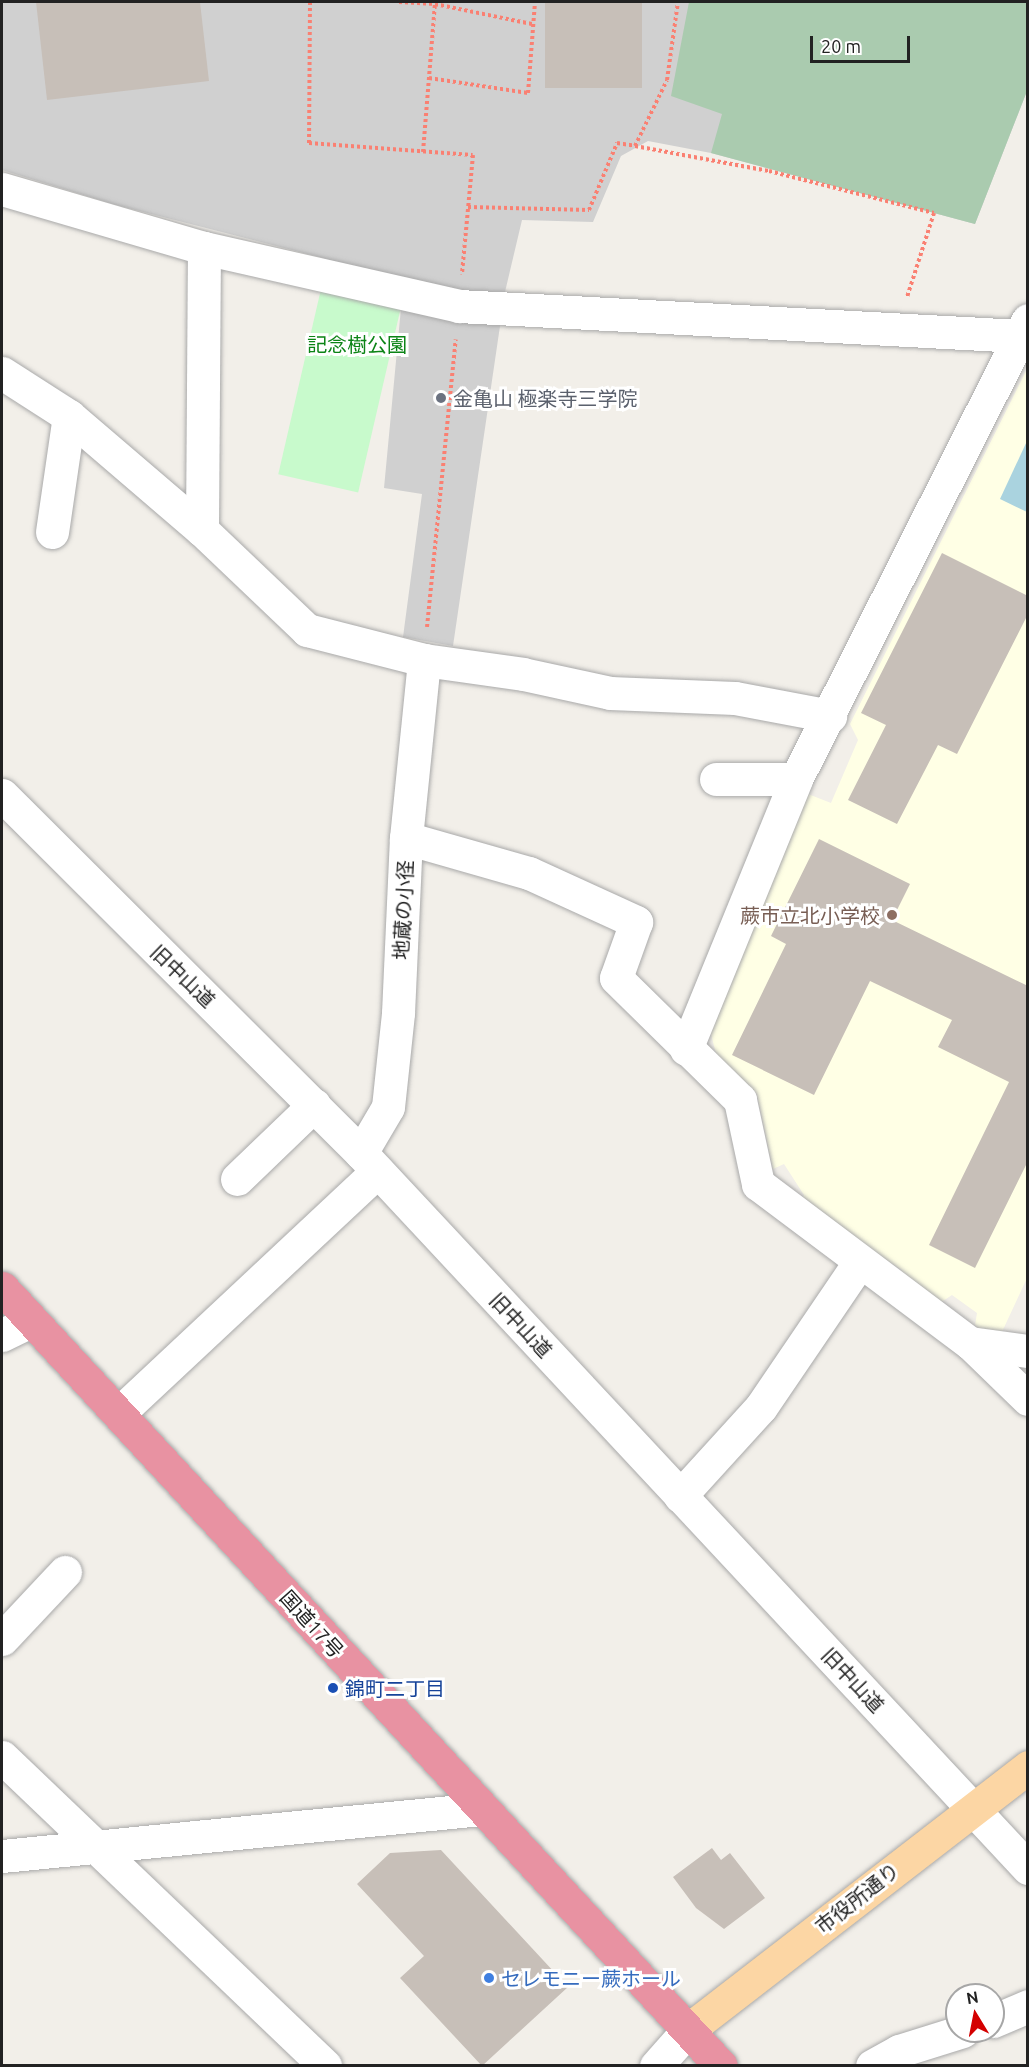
<!DOCTYPE html>
<html>
<head>
<meta charset="utf-8">
<style>
	body { margin:0 }
	#map { position:relative; width:1029px; height:2067px; overflow:hidden; background:#f2efe9; font-family:Ubuntu,"Noto Sans JP",sans-serif }
	div>[style] { position:absolute }
	[style*='--x'] { left:calc(var(--x)*1px); top:calc(var(--y)*1px); width:calc(var(--w)*1px); rotate:calc(var(--a)*1deg) }
	.education>* { inset:0; background:#ffffe5 }
	.religious>* { inset:0; background:#d0d0d0 }
	.cemetery>* { inset:0; background:#aacbaf }
	.park>* { inset:0; background:#c8facc; transform-origin:0 0 }
	.water>* { inset:0; background:#aad3df }
	.building>* { inset:0; background:#c7bfb8; transform-origin:0 0 }
	.path>* { height:4px; margin-top:-2px; transform-origin:0; background:repeating-linear-gradient(90deg,#fa8072 0 3px,transparent 0 6px) }
	.roads { filter:drop-shadow(0 0 2px #a9a9a9) drop-shadow(0 0 2px #a9a9a9) }
	.minor>* { height:33px; margin:-16.5px; padding:0 16.5px; transform-origin:16.5px; border-radius:16.5px; background:#fff }
	.major>* { height:33px; margin:-16.5px; padding:0 16.5px; transform-origin:16.5px; border-radius:16.5px; background:#fcd6a4 }
	.highway>* { height:33px; margin:-16.5px; padding:0 16.5px; transform-origin:16.5px; border-radius:16.5px; background:#e892a2 }
	.dots>* { width:16px; height:16px; translate:-50% -50%; box-sizing:border-box; border:3px solid #fff; border-radius:50% }
	span { translate:-50% -50%; white-space:nowrap; text-align:center; line-height:1.15; -webkit-text-stroke:6px #fff; paint-order:stroke }
	.park-label { font-size:20px; color:#0c8416 }
	.worship-label { font-size:20px; color:#5b616d }
	.left { translate:0 -50%; text-align:left }
	.street-label { font-size:20px; color:#222 }
	.education-label { font-size:20px; color:#785e54 }
	.right { translate:-100% -50%; text-align:right }
	.transit-label { font-size:20px; color:#164399 }
	.shop-label { font-size:20px; color:#366cbe }
	.frame { position:absolute; inset:0; border:3px solid #222; pointer-events:none }
	.north { position:absolute; left:945px; top:1983px; width:60px; height:60px; box-sizing:border-box; background:#fff; border:2px solid #a7a7a7; border-radius:50%; rotate:350deg; font-size:16px; font-weight:700; line-height:24px; text-align:center; color:#222 }
	.north::after { content:''; display:block; margin:auto; width:21px; height:27px; background:#d40000; clip-path:polygon(50% 0,100% 100%,50% 72%,0 100%) }
	.scale { position:absolute; left:810px; top:36px; width:100px; height:27px; box-sizing:border-box; border:3px solid #222; border-top:0; padding-left:8px; font-size:18px; line-height:21px; white-space:nowrap; color:#222; -webkit-text-stroke:4px #fff; paint-order:stroke }
</style>
</head>
<body>
<div id="map">
	<div class="education">
		<i style="clip-path:polygon(1027px 369px,1028px 1276px,1001px 1334px,985px 1334px,975px 1325px,977px 1313px,952px 1295px,940px 1303px,899px 1275px,902px 1270px,799px 1205px,804px 1195px,784px 1164px,773px 1169px,757px 1094px,716px 1054px,709px 1026px,808px 794px,831px 803px,858px 740px,850px 724px)"></i>
	</div>
	<div class="religious">
		<i style="clip-path:polygon(2px 2px,1027px 2px,1027px 91px,975px 224px,711px 153px,648px 141px,621px 156px,593px 222px,522px 220px,505px 292px,453px 646px,403px 637px,422px 494px,384px 488px,401px 308px,323px 258px,116px 205px,2px 170px)"></i>
	</div>
	<div class="cemetery">
		<i style="clip-path:polygon(689px 2px,1027px 2px,1027px 91px,975px 224px,711px 153px,722px 114px,671px 96px)"></i>
	</div>
	<div class="park">
		<i style="left:321px;top:289px;width:82px;height:190px;rotate:13deg"></i>
	</div>
	<div class="water">
		<i style="clip-path:polygon(1027px 441px,1027px 512px,1000px 499px)"></i>
	</div>
	<div class="building">
		<i style="clip-path:polygon(36px 2px,200px 2px,209px 81px,47px 100px)"></i>
		<i style="left:545px;top:2px;width:97px;height:86px"></i>
		<i style="clip-path:polygon(942px 553px,1028px 596px,1028px 614px,957px 754px,938px 745px,897px 824px,848px 800px,886px 725px,861px 713px)"></i>
		<i style="clip-path:polygon(819px 839px,910px 884px,892px 920px,1028px 986px,1028px 1161px,975px 1268px,929px 1245px,1009px 1082px,938px 1047px,952px 1020px,870px 981px,814px 1095px,732px 1055px,786px 944px,771px 936px)"></i>
		<i style="clip-path:polygon(712px 1848px,721px 1860px,730px 1853px,765px 1898px,724px 1929px,696px 1908px,673px 1877px)"></i>
		<i style="clip-path:polygon(441px 1850px,568px 1987px,482px 2066px,400px 1978px,424px 1956px,357px 1884px,390px 1853px)"></i>
	</div>
	<div class="path">
		<i style="--x:310;--y:2;--w:141;--a:90.4"></i>
		<i style="--x:309;--y:143;--w:164;--a:4.2"></i>
		<i style="--x:473;--y:155;--w:120;--a:95.3"></i>
		<i style="--x:399;--y:2;--w:36;--a:3"></i>
		<i style="--x:435;--y:4;--w:99;--a:11.7"></i>
		<i style="--x:429;--y:78;--w:100;--a:8.6"></i>
		<i style="--x:528;--y:93;--w:91;--a:-85.6"></i>
		<i style="--x:635;--y:146;--w:136;--a:10.6"></i>
		<i style="--x:769;--y:171;--w:170;--a:14.3"></i>
		<i style="--x:934;--y:213;--w:88;--a:107.8"></i>
		<i style="--x:423;--y:152;--w:148;--a:-85.4"></i>
		<i style="--x:468;--y:207;--w:121;--a:1.4"></i>
		<i style="--x:589;--y:210;--w:73;--a:-67.3"></i>
		<i style="--x:617;--y:143;--w:18;--a:9"></i>
		<i style="--x:635;--y:146;--w:73;--a:-64.1"></i>
		<i style="--x:667;--y:80;--w:79;--a:-82"></i>
		<i style="--x:427;--y:627;--w:289;--a:-84.3"></i>
	</div>
	<div class="roads">
		<div class="minor">
			<i style="--x:2;--y:189;--w:210;--a:16.3"></i>
			<i style="--x:204;--y:248;--w:262;--a:12.8"></i>
			<i style="--x:459;--y:306;--w:562;--a:3.06"></i>
			<i style="--x:2;--y:373;--w:80;--a:32.7"></i>
			<i style="--x:69;--y:416;--w:175;--a:40.6"></i>
			<i style="--x:202;--y:530;--w:145;--a:43.6"></i>
			<i style="--x:307;--y:630;--w:121;--a:14.4"></i>
			<i style="--x:424;--y:660;--w:100;--a:8"></i>
			<i style="--x:523;--y:674;--w:89;--a:12.3"></i>
			<i style="--x:610;--y:693;--w:125;--a:2.3"></i>
			<i style="--x:735;--y:698;--w:97;--a:10.7"></i>
			<i style="--x:202;--y:530;--w:282;--a:-89.6"></i>
			<i style="--x:52;--y:532;--w:117;--a:-81.7"></i>
			<i style="--x:716;--y:779;--w:80;--a:0"></i>
			<i style="--x:2;--y:795;--w:507;--a:44.92"></i>
			<i style="--x:361;--y:1153;--w:978;--a:46.99"></i>
			<i style="--x:406;--y:838;--w:128;--a:15.9"></i>
			<i style="--x:529;--y:873;--w:118;--a:24.6"></i>
			<i style="--x:636;--y:922;--w:59;--a:109.7"></i>
			<i style="--x:616;--y:978;--w:174;--a:44.5"></i>
			<i style="--x:740;--y:1100;--w:86;--a:77.9"></i>
			<i style="--x:758;--y:1184;--w:265;--a:36.9"></i>
			<i style="--x:970;--y:1343;--w:81;--a:44"></i>
			<i style="--x:686;--y:1049;--w:292;--a:-67.8"></i>
			<i style="--x:796;--y:779;--w:514;--a:-63.19"></i>
			<i style="--x:361;--y:1153;--w:53;--a:-59.6"></i>
			<i style="--x:388;--y:1107;--w:95;--a:-83.9"></i>
			<i style="--x:398;--y:1013;--w:175;--a:-87.4"></i>
			<i style="--x:406;--y:838;--w:179;--a:-84.2"></i>
			<i style="--x:237;--y:1179;--w:107;--a:-43.9"></i>
			<i style="--x:2;--y:1335;--w:32;--a:-26"></i>
			<i style="--x:970;--y:1343;--w:59;--a:7.9"></i>
			<i style="--x:119;--y:1413;--w:354;--a:-43.1"></i>
			<i style="--x:680;--y:1496;--w:120;--a:-47.7"></i>
			<i style="--x:761;--y:1407;--w:174;--a:-55.8"></i>
			<i style="--x:2;--y:1639;--w:92;--a:-46.8"></i>
			<i style="--x:2;--y:1757;--w:447;--a:43.7"></i>
			<i style="--x:2;--y:1856;--w:481;--a:-5.6"></i>
			<i style="--x:993;--y:2021;--w:38;--a:-23"></i>
			<i style="--x:656;--y:2066;--w:48;--a:-48.4"></i>
			<i style="--x:872;--y:2066;--w:31;--a:-29"></i>
			<i style="--x:899;--y:2051;--w:67;--a:-17.4"></i>
		</div>
		<div class="major">
			<i style="--x:688;--y:2030;--w:430;--a:-37.7"></i>
		</div>
		<div class="highway">
			<i style="--x:2;--y:1288;--w:1059;--a:47.26"></i>
		</div>
	</div>
	<div class="dots">
		<i style="left:441px;top:398px;background:#6b7280"></i>
		<i style="left:892px;top:915px;background:#8d6e63"></i>
		<i style="left:333px;top:1688px;background:#1a4fb4"></i>
		<i style="left:489px;top:1978px;background:#3f7fe0"></i>
	</div>
	<div class="park-label">
		<span style="left:357px;top:344px">記念樹公園</span>
	</div>
	<div class="worship-label">
		<span class="left" style="left:453px;top:398px">金亀山 極楽寺三学院</span>
	</div>
	<div class="street-label">
		<span style="left:403px;top:910px;rotate:-87deg">地蔵の小径</span>
		<span style="left:183px;top:976px;rotate:44deg">旧中山道</span>
		<span style="left:521px;top:1325px;rotate:47deg">旧中山道</span>
		<span style="left:312px;top:1624px;rotate:48deg">国道17号</span>
		<span style="left:853px;top:1680px;rotate:47deg">旧中山道</span>
		<span style="left:857px;top:1898px;rotate:-38deg">市役所通り</span>
	</div>
	<div class="education-label">
		<span class="right" style="left:880px;top:915px">蕨市立北小学校</span>
	</div>
	<div class="transit-label">
		<span class="left" style="left:345px;top:1688px">錦町二丁目</span>
	</div>
	<div class="shop-label">
		<span class="left" style="left:501px;top:1978px">セレモニー蕨ホール</span>
	</div>
	<div class="frame"></div>
	<div class="north">N</div>
	<div class="scale">20 m</div>
</div>
</body>
</html>
